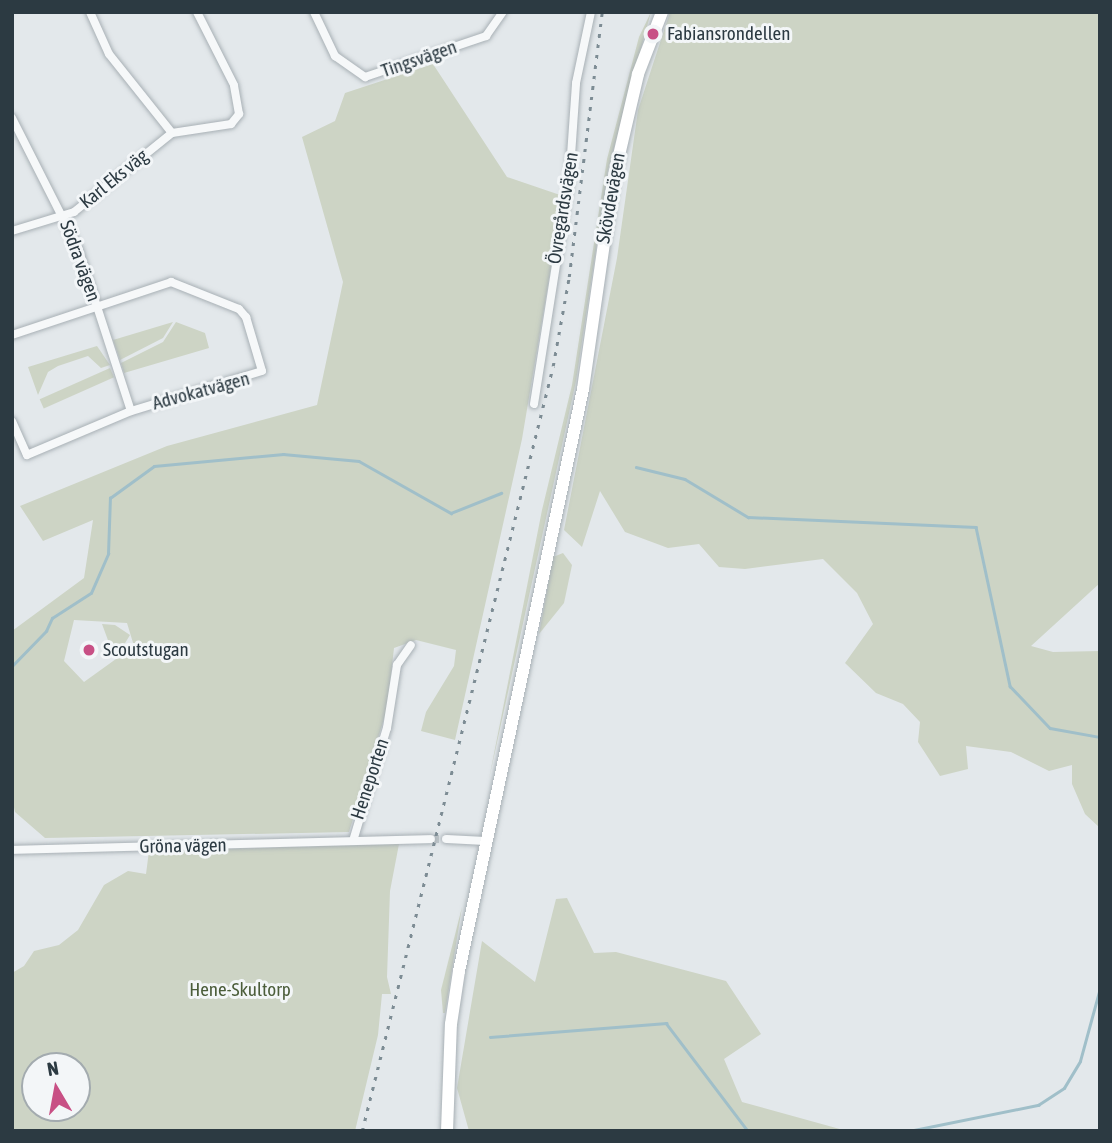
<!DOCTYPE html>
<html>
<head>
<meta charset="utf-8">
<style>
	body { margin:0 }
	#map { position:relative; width:1112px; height:1143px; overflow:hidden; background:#e3e8eb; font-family:"Asap Condensed",sans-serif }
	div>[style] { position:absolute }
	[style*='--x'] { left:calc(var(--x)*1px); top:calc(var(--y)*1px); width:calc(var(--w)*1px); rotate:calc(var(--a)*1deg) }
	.green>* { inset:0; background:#cdd4c5; transform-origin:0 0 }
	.stream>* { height:2.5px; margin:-1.25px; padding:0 1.25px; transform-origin:1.25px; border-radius:1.25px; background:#a0bfc9 }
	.minor-tunnel>* { height:8px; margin-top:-4px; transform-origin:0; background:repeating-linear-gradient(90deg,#bec5c9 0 8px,transparent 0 12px) }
	.roads { filter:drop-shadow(0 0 2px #a8b0b5) drop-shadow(0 0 2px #a8b0b5) }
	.minor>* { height:8px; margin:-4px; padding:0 4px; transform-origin:4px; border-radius:4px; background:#f6f8f9 }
	.secondary>* { height:12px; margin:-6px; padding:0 6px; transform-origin:6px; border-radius:6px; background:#fff }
	.rail>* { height:2.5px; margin-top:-1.25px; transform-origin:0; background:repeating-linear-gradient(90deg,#7d8c94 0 3.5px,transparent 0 10.5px) }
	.dots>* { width:19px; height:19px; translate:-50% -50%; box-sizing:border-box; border:4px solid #f3f6f8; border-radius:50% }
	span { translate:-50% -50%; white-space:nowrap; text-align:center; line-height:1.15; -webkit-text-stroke:6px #f3f6f8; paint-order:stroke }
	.poi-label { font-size:19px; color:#2c3a42 }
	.left { translate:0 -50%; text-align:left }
	.street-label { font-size:19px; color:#2c3a42 }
	.park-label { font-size:19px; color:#4b5d3a }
	.frame { position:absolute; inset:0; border:14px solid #2c3a42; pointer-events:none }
	.north { position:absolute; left:21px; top:1052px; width:70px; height:70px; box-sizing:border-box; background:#f3f6f8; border:2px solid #a3abaf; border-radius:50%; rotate:350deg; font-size:19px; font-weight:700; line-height:28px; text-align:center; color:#2c3a42 }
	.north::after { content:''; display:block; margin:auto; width:24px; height:32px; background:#c85085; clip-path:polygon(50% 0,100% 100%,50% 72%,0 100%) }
</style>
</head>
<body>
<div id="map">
	<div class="green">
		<i style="clip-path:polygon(651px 12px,608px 170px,576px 381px,489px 779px,542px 510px,572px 385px,607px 159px,639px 37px)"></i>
		<i style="clip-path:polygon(670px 12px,1100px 12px,1100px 583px,1031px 646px,1053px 652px,1100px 651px,1100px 828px,1085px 814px,1072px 784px,1072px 765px,1049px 771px,1011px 752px,966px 746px,968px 769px,940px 776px,918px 742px,920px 722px,903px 704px,876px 693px,845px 663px,873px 624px,857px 593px,823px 559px,745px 569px,719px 567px,699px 544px,668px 548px,625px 532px,600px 491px,582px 547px,564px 530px,617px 258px,638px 110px)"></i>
		<i style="clip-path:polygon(evenodd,433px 64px,507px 177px,563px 196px,522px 439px,455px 740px,421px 731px,426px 712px,454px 666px,456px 650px,416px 640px,394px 648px,387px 709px,349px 832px,45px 838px,15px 812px,12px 798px,12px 631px,84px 578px,93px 520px,43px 541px,20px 506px,167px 446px,317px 405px,343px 282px,302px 137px,335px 121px,345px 93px,433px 64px,74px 620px,127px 623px,134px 646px,84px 682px,64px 661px,74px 620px)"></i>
		<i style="clip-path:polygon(173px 322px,163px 338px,120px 360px,113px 340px)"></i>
		<i style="clip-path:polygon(176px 322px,205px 333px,209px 348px,124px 373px,121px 363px,163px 342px)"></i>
		<i style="clip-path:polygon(97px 346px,110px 365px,101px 368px,88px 356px,58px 366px,48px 372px,38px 395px,28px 367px)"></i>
		<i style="left:110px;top:368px;width:10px;height:77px;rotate:66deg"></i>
		<i style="clip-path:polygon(563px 553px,572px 565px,564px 603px,539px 634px,553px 557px)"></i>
		<i style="clip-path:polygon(102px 624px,115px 625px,130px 635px,122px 648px,105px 659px,109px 643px)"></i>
		<i style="clip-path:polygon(evenodd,399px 844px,390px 891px,387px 977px,391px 994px,382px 994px,378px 1035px,355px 1131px,12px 1131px,12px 973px,24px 966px,34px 951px,59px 945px,78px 930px,104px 885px,128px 871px,146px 874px,149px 851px,399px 844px,35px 1066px,77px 1066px,77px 1108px,35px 1108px,35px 1066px)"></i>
		<i style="clip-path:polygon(567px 898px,594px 953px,616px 952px,726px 981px,761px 1034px,724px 1059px,742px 1102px,847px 1131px,469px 1131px,457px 1088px,482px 941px,535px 982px,556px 899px)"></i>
		<i style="clip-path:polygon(462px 907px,445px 1013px,443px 1013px,441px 990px)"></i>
	</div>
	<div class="stream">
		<i style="--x:636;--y:467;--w:50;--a:13.8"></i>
		<i style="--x:685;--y:479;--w:74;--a:31.1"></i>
		<i style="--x:748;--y:517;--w:228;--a:2.5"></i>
		<i style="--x:976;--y:527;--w:163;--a:77.9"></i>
		<i style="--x:1010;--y:686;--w:58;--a:46.4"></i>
		<i style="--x:1050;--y:728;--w:51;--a:10.2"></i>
		<i style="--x:12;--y:666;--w:49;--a:-45.8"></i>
		<i style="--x:46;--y:631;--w:14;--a:-65"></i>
		<i style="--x:52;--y:618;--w:46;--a:-32.7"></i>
		<i style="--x:91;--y:593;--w:43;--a:-66.4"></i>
		<i style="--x:108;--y:554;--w:56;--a:-88"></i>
		<i style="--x:110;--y:498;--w:54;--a:-36"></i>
		<i style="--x:154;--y:466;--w:130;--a:-5.3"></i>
		<i style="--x:283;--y:454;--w:76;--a:5.3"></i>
		<i style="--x:359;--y:461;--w:106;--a:29.5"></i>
		<i style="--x:451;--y:513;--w:54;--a:-21.8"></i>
		<i style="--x:490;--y:1037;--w:177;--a:-4.5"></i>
		<i style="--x:666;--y:1023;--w:136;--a:52.8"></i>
		<i style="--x:909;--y:1131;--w:132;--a:-11.4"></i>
		<i style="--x:1038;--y:1105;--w:31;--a:-33"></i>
		<i style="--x:1064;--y:1088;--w:31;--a:-59"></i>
		<i style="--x:1080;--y:1061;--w:76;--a:-74.7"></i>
	</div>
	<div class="minor-tunnel">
		<i style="--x:431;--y:839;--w:15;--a:0"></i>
	</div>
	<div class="roads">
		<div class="minor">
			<i style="--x:90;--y:12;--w:46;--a:65.7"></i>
			<i style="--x:109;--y:54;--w:101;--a:51.4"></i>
			<i style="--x:172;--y:133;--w:60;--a:-8.7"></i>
			<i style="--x:231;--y:124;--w:13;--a:-51"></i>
			<i style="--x:239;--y:114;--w:29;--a:-100"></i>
			<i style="--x:234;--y:85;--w:82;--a:-116.9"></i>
			<i style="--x:314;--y:12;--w:49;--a:64.5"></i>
			<i style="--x:335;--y:56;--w:37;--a:35"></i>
			<i style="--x:365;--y:77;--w:128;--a:-18.7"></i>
			<i style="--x:486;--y:36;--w:29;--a:-55"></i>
			<i style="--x:12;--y:118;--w:146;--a:63.1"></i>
			<i style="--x:78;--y:248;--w:171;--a:72"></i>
			<i style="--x:12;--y:231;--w:65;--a:-17"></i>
			<i style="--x:74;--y:212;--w:126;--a:-38.9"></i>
			<i style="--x:12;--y:335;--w:168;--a:-18.4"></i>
			<i style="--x:171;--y:282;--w:73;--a:21.7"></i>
			<i style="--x:239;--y:309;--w:11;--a:49"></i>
			<i style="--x:246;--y:317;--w:56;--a:73.5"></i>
			<i style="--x:262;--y:371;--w:137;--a:163"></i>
			<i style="--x:131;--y:411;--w:113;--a:157.1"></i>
			<i style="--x:27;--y:455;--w:37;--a:-114"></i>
			<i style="--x:534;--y:404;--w:223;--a:-81"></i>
			<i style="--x:569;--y:184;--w:101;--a:-86"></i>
			<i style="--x:576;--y:83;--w:73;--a:-78.1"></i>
			<i style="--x:446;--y:839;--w:40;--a:2.9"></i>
			<i style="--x:353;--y:841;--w:118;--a:-73.3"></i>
			<i style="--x:387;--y:728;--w:64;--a:-81"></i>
			<i style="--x:397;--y:665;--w:24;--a:-55"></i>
			<i style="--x:12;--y:850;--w:419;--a:-1.5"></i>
		</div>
		<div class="secondary">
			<i style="--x:447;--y:1131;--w:107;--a:-87.9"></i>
			<i style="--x:451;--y:1024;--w:54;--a:-81.4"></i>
			<i style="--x:459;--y:971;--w:595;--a:-77.97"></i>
			<i style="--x:583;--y:389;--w:210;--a:-81.8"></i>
			<i style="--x:613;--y:181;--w:110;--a:-76.8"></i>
			<i style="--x:638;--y:74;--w:66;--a:-68.8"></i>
		</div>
	</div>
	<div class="rail">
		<i style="--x:362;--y:1131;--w:788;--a:-75.98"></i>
		<i style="--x:553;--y:366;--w:90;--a:-79.8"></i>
		<i style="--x:569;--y:277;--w:267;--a:-82.9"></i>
	</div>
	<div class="dots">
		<i style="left:653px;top:34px;background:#c85085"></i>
		<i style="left:89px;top:650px;background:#c85085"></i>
	</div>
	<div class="poi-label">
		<span class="left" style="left:667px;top:34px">Fabiansrondellen</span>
		<span class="left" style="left:103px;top:650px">Scoutstugan</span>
	</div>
	<div class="street-label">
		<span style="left:419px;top:59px;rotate:-19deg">Tingsvägen</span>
		<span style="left:114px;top:179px;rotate:-39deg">Karl Eks väg</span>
		<span style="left:611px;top:198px;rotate:-80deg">Skövdevägen</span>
		<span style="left:563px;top:208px;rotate:-81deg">Övregårdsvägen</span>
		<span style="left:80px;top:261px;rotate:70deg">Södra vägen</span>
		<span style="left:201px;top:391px;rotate:-15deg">Advokatvägen</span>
		<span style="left:370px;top:779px;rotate:-72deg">Heneporten</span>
		<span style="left:183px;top:846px;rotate:-1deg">Gröna vägen</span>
	</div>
	<div class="park-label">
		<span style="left:240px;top:990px">Hene-Skultorp</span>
	</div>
	<div class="frame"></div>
	<div class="north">N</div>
</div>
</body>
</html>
